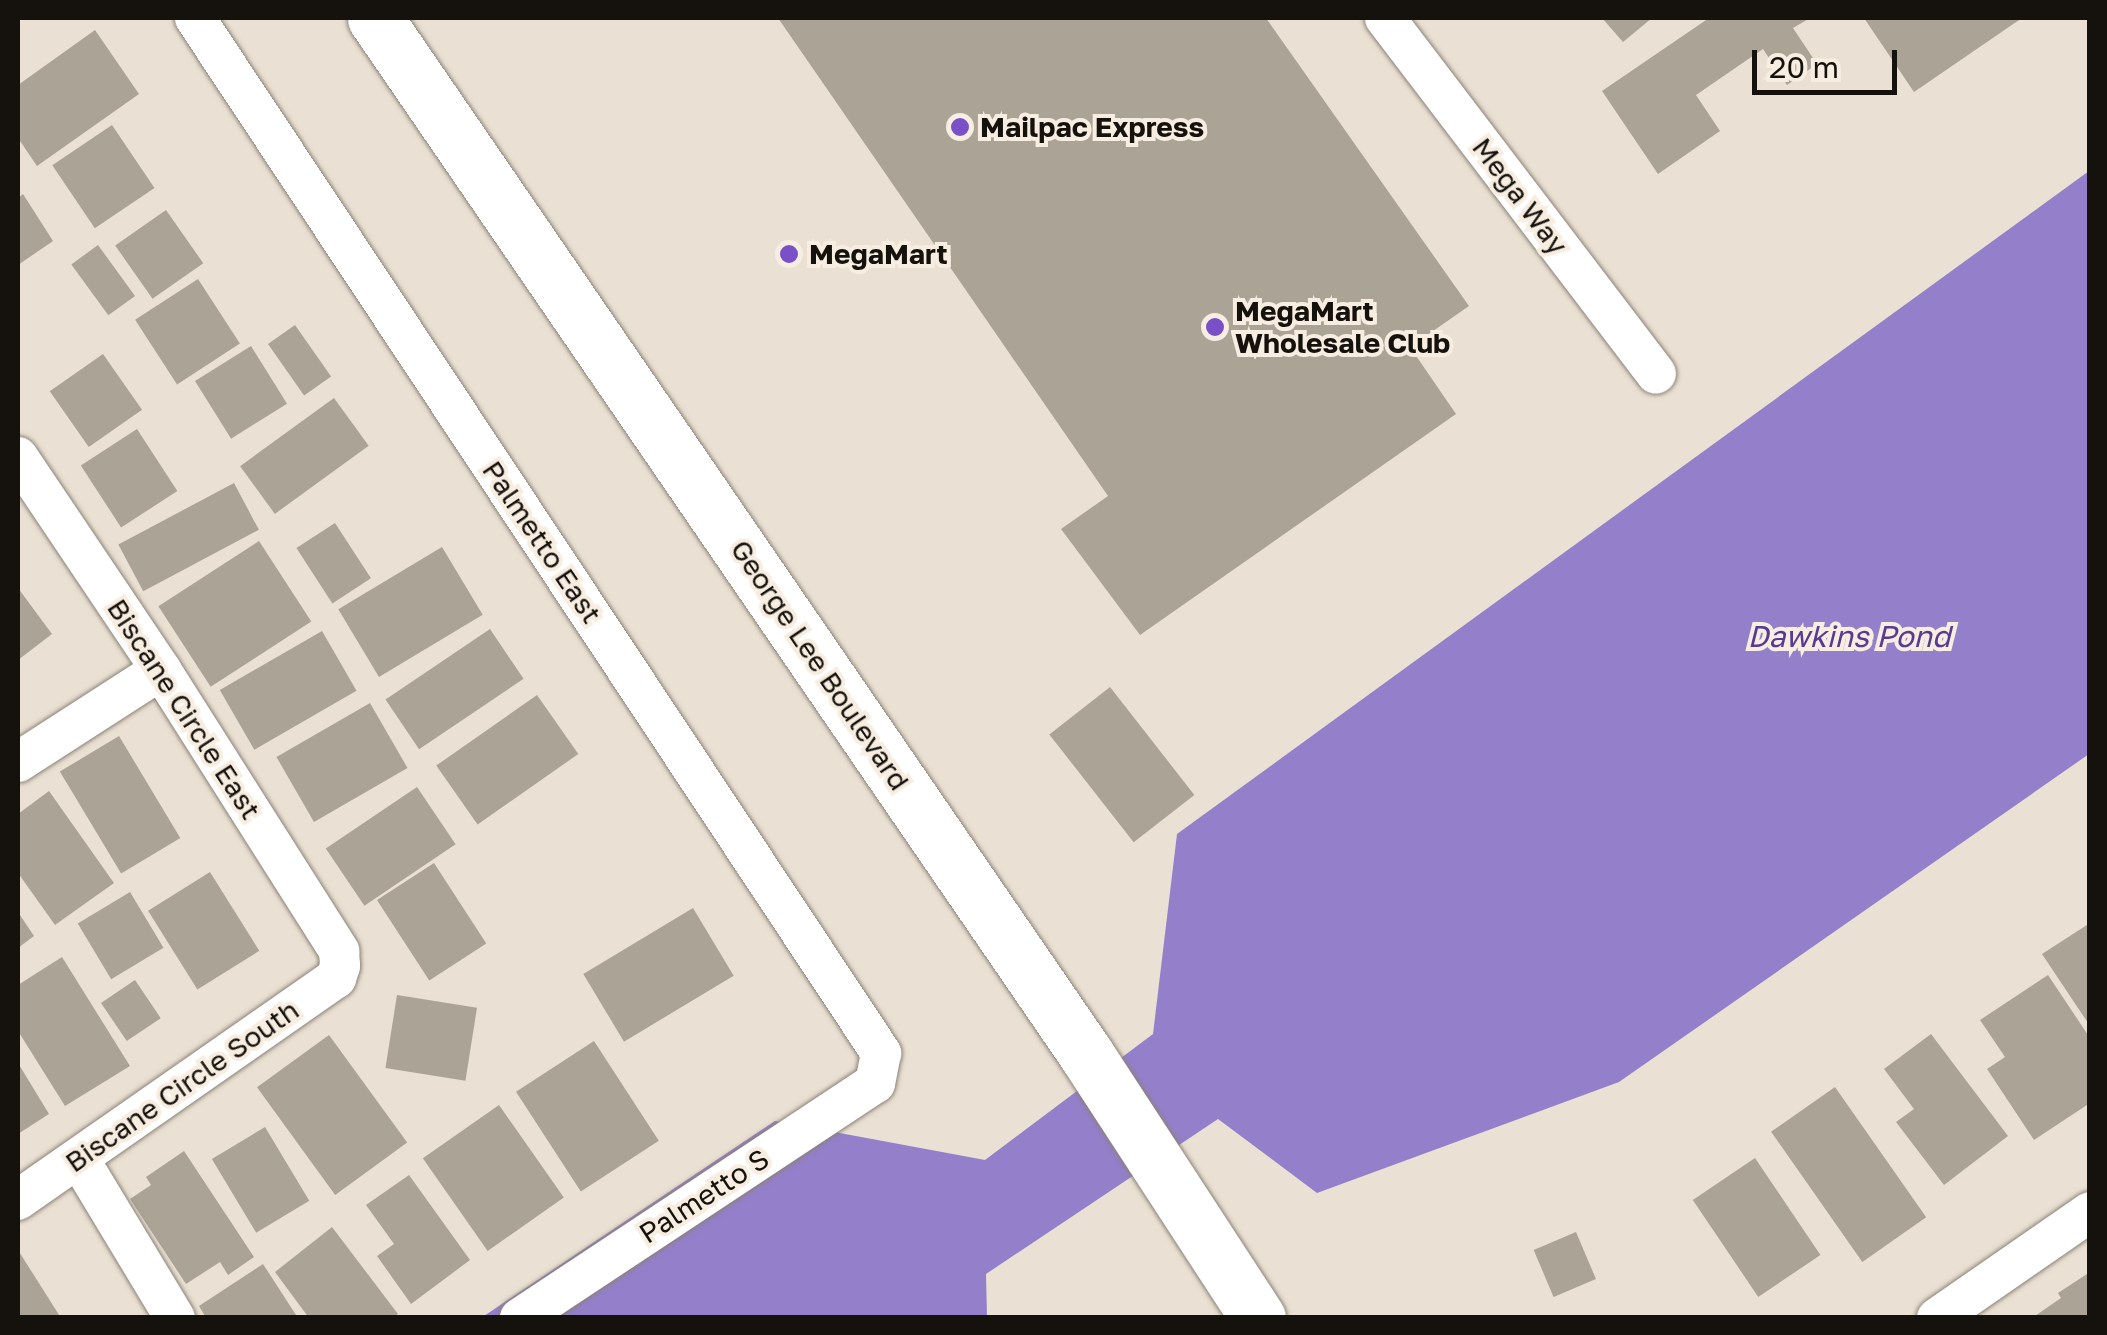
<!DOCTYPE html>
<html>
<head>
<meta charset="utf-8">
<style>
	body { margin:0 }
	#map { position:relative; width:2107px; height:1335px; overflow:hidden; background:#eae0d3; font-family:"Golos Text",sans-serif }
	div>[style] { position:absolute }
	[style*='--x'] { left:calc(var(--x)*1px); top:calc(var(--y)*1px); width:calc(var(--w)*1px); rotate:calc(var(--a)*1deg) }
	.water>* { inset:0; background:#937fca }
	.building>* { inset:0; background:#aca397; transform-origin:0 0 }
	.roads { filter:drop-shadow(0 0 2px #8b8277) drop-shadow(0 0 2px #8b8277) }
	.street>* { height:40px; margin:-20px; padding:0 20px; transform-origin:20px; border-radius:20px; background:#fff }
	.secondary>* { height:55px; margin:-27.5px; padding:0 27.5px; transform-origin:27.5px; border-radius:27.5px; background:#fff }
	.dots>* { width:28px; height:28px; translate:-50% -50%; box-sizing:border-box; border:5px solid #f7ede0; border-radius:50% }
	span { translate:-50% -50%; white-space:nowrap; text-align:center; line-height:1.15; -webkit-text-stroke:8px #f7ede0; paint-order:stroke }
	.poi-label { font-size:28px; color:#15110d; font-weight:700 }
	.left { translate:0 -50%; text-align:left }
	.street-label { font-size:28px; color:#15110d }
	.water-label { font-size:30px; color:#583994; font-style:italic }
	.frame { position:absolute; inset:0; border:20px solid #15110d; pointer-events:none }
	.scale { position:absolute; left:1752px; top:50px; width:145px; height:45px; box-sizing:border-box; border:5px solid #15110d; border-top:0; padding-left:12px; font-size:30px; line-height:35px; white-space:nowrap; color:#15110d; -webkit-text-stroke:8px #f7ede0; paint-order:stroke }
</style>
</head>
<body>
<div id="map">
	<div class="water">
		<i style="clip-path:polygon(2089px 171px,2089px 754px,1619px 1082px,1317px 1193px,1218px 1119px,986px 1274px,987px 1317px,481px 1318px,775px 1121px,985px 1160px,1153px 1034px,1177px 834px)"></i>
	</div>
	<div class="building">
		<i style="clip-path:polygon(778px 18px,1266px 18px,1469px 306px,1410px 347px,1456px 414px,1140px 635px,1061px 529px,1108px 496px)"></i>
		<i style="clip-path:polygon(1602px 18px,1652px 18px,1623px 42px)"></i>
		<i style="clip-path:polygon(1709px 18px,1810px 18px,1793px 28px,1817px 64px,1787px 85px,1763px 49px,1696px 95px,1720px 131px,1658px 174px,1602px 91px)"></i>
		<i style="clip-path:polygon(1864px 18px,2022px 18px,1914px 92px)"></i>
		<i style="clip-path:polygon(95px 30px,139px 94px,37px 166px,18px 138px,18px 85px)"></i>
		<i style="left:112px;top:125px;width:76px;height:72px;rotate:56deg"></i>
		<i style="clip-path:polygon(23px 194px,53px 241px,18px 265px,18px 198px)"></i>
		<i style="left:166px;top:210px;width:65px;height:62px;rotate:55deg"></i>
		<i style="left:98px;top:245px;width:63px;height:33px;rotate:54deg"></i>
		<i style="left:198px;top:279px;width:77px;height:75px;rotate:57deg"></i>
		<i style="left:295px;top:325px;width:63px;height:33px;rotate:55deg"></i>
		<i style="left:251px;top:346px;width:68px;height:66px;rotate:58deg"></i>
		<i style="left:103px;top:354px;width:68px;height:65px;rotate:55deg"></i>
		<i style="left:334px;top:398px;width:59px;height:116px;rotate:54deg"></i>
		<i style="left:137px;top:429px;width:74px;height:67px;rotate:57deg"></i>
		<i style="left:234px;top:483px;width:53px;height:131px;rotate:62deg"></i>
		<i style="left:335px;top:523px;width:66px;height:46px;rotate:57deg"></i>
		<i style="left:259px;top:541px;width:96px;height:120px;rotate:57deg"></i>
		<i style="left:442px;top:547px;width:79px;height:121px;rotate:59deg"></i>
		<i style="clip-path:polygon(18px 588px,52px 634px,18px 660px)"></i>
		<i style="left:490px;top:629px;width:60px;height:126px;rotate:56deg"></i>
		<i style="left:322px;top:631px;width:69px;height:118px;rotate:60deg"></i>
		<i style="left:1110px;top:687px;width:137px;height:77px;rotate:52deg"></i>
		<i style="left:537px;top:695px;width:72px;height:123px;rotate:55deg"></i>
		<i style="left:370px;top:703px;width:75px;height:108px;rotate:60deg"></i>
		<i style="left:119px;top:736px;width:119px;height:69px;rotate:59deg"></i>
		<i style="left:417px;top:787px;width:69px;height:110px;rotate:56deg"></i>
		<i style="clip-path:polygon(49px 791px,114px 883px,55px 925px,18px 873px,18px 814px)"></i>
		<i style="left:434px;top:863px;width:96px;height:68px;rotate:57deg"></i>
		<i style="left:210px;top:872px;width:93px;height:73px;rotate:58deg"></i>
		<i style="left:130px;top:892px;width:65px;height:61px;rotate:59deg"></i>
		<i style="left:693px;top:908px;width:79px;height:128px;rotate:59deg"></i>
		<i style="clip-path:polygon(18px 912px,34px 936px,18px 948px)"></i>
		<i style="clip-path:polygon(2090px 923px,2090px 1026px,2042px 954px)"></i>
		<i style="clip-path:polygon(62px 957px,130px 1066px,65px 1106px,18px 1031px,18px 985px)"></i>
		<i style="clip-path:polygon(2048px 975px,2090px 1038px,2090px 1103px,2034px 1140px,1987px 1069px,2005px 1057px,1980px 1020px)"></i>
		<i style="left:135px;top:980px;width:46px;height:41px;rotate:56deg"></i>
		<i style="left:397px;top:995px;width:81px;height:74px;rotate:9deg"></i>
		<i style="clip-path:polygon(1931px 1034px,2008px 1136px,1944px 1185px,1896px 1122px,1914px 1109px,1884px 1069px)"></i>
		<i style="left:329px;top:1035px;width:133px;height:89px;rotate:54deg"></i>
		<i style="left:594px;top:1041px;width:119px;height:93px;rotate:57deg"></i>
		<i style="clip-path:polygon(18px 1063px,49px 1114px,18px 1134px)"></i>
		<i style="left:1835px;top:1087px;width:159px;height:78px;rotate:55deg"></i>
		<i style="left:499px;top:1105px;width:113px;height:93px;rotate:55deg"></i>
		<i style="left:265px;top:1127px;width:86px;height:62px;rotate:59deg"></i>
		<i style="clip-path:polygon(184px 1151px,254px 1257px,228px 1275px,220px 1262px,186px 1284px,130px 1199px,151px 1185px,146px 1177px)"></i>
		<i style="left:1755px;top:1158px;width:117px;height:75px;rotate:56deg"></i>
		<i style="clip-path:polygon(409px 1175px,470px 1260px,411px 1304px,377px 1256px,394px 1244px,366px 1205px)"></i>
		<i style="clip-path:polygon(332px 1227px,398px 1314px,392px 1318px,309px 1318px,275px 1272px)"></i>
		<i style="left:1576px;top:1232px;width:51px;height:46px;rotate:67deg"></i>
		<i style="clip-path:polygon(18px 1250px,61px 1318px,18px 1318px)"></i>
		<i style="clip-path:polygon(263px 1264px,298px 1318px,206px 1318px,199px 1306px)"></i>
		<i style="clip-path:polygon(2090px 1272px,2090px 1318px,2032px 1318px,2061px 1298px,2058px 1293px)"></i>
	</div>
	<div class="roads">
		<div class="street">
			<i style="--x:195;--y:18;--w:1242;--a:56.46"></i>
			<i style="--x:881;--y:1053;--w:31;--a:101"></i>
			<i style="--x:875;--y:1083;--w:426;--a:146.5"></i>
			<i style="--x:1385;--y:18;--w:447;--a:52.7"></i>
			<i style="--x:18;--y:457;--w:257;--a:56.1"></i>
			<i style="--x:161;--y:670;--w:333;--a:57.6"></i>
			<i style="--x:339;--y:951;--w:15;--a:86"></i>
			<i style="--x:340;--y:966;--w:13;--a:108"></i>
			<i style="--x:336;--y:978;--w:388;--a:145.1"></i>
			<i style="--x:18;--y:762;--w:170;--a:-32.8"></i>
			<i style="--x:79;--y:1159;--w:186;--a:58.9"></i>
			<i style="--x:1937;--y:1318;--w:186;--a:-34.7"></i>
		</div>
		<div class="secondary">
			<i style="--x:375;--y:18;--w:1257;--a:55.54"></i>
			<i style="--x:1086;--y:1054;--w:315;--a:56.9"></i>
		</div>
	</div>
	<div class="dots">
		<i style="left:960px;top:127px;background:#7a50c9"></i>
		<i style="left:789px;top:254px;background:#7a50c9"></i>
		<i style="left:1215px;top:327px;background:#7a50c9"></i>
	</div>
	<div class="poi-label">
		<span class="left" style="left:980px;top:127px">Mailpac Express</span>
		<span class="left" style="left:809px;top:254px">MegaMart</span>
		<span class="left" style="left:1235px;top:327px">MegaMart<br>Wholesale Club</span>
	</div>
	<div class="street-label">
		<span style="left:1520px;top:196px;rotate:53deg">Mega Way</span>
		<span style="left:542px;top:542px;rotate:56deg">Palmetto East</span>
		<span style="left:820px;top:665px;rotate:56deg">George Lee Boulevard</span>
		<span style="left:184px;top:709px;rotate:57deg">Biscane Circle East</span>
		<span style="left:182px;top:1086px;rotate:-35deg">Biscane Circle South</span>
		<span style="left:704px;top:1196px;rotate:-33deg">Palmetto S</span>
	</div>
	<div class="water-label">
		<span style="left:1849px;top:636px">Dawkins Pond</span>
	</div>
	<div class="frame"></div>
	<div class="scale">20 m</div>
</div>
</body>
</html>
